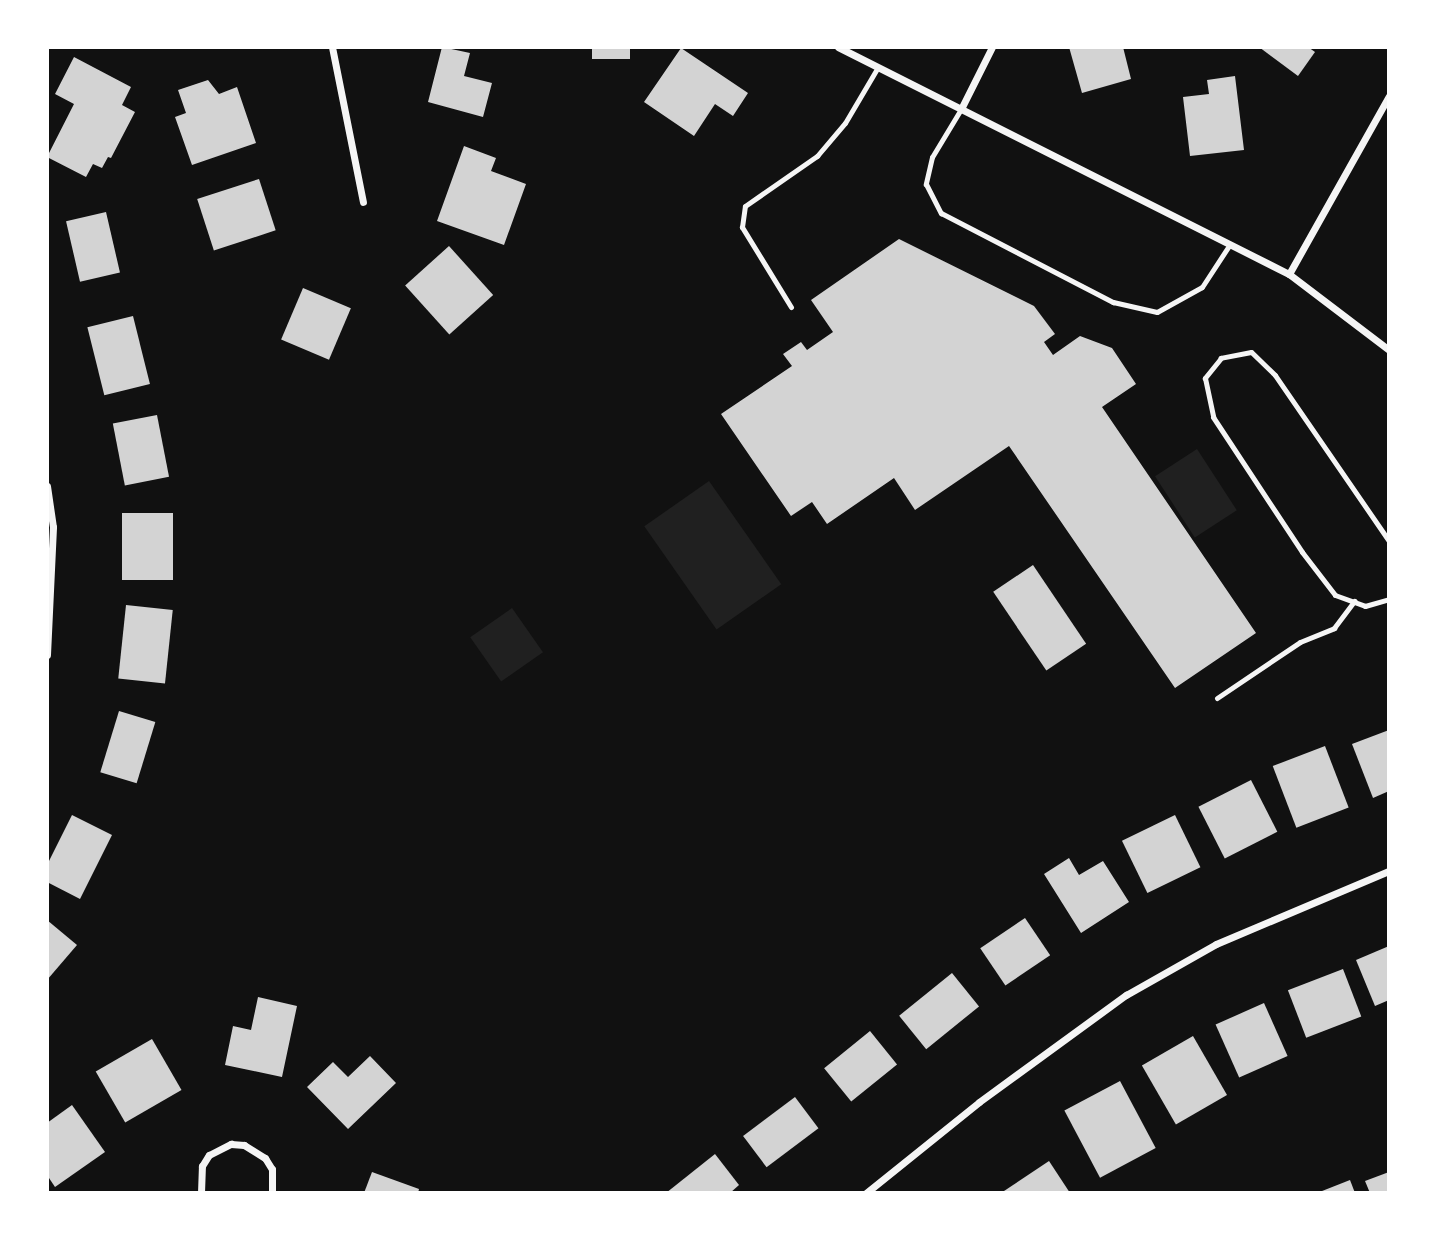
<!DOCTYPE html>
<html>
<head>
<meta charset="utf-8">
<style>
	body { margin:0 }
	#map { position:relative; width:1436px; height:1240px; overflow:hidden; background:#111; font-family:Jost,sans-serif }
	div>[style] { position:absolute }
	[style*='--x'] { left:calc(var(--x)*1px); top:calc(var(--y)*1px); width:calc(var(--w)*1px); rotate:calc(var(--a)*1deg) }
	.green>* { inset:0; background:#202020; transform-origin:0 0 }
	.building>* { inset:0; background:#d3d3d3; transform-origin:0 0 }
	.service>* { height:5px; margin:-2.5px; padding:0 2.5px; transform-origin:2.5px; border-radius:2.5px; background:#f5f5f5 }
	.minor>* { height:7px; margin:-3.5px; padding:0 3.5px; transform-origin:3.5px; border-radius:3.5px; background:#f5f5f5 }
	span { translate:-50% -50%; white-space:nowrap; text-align:center; line-height:1.15; -webkit-text-stroke:7px #fff; paint-order:stroke }
	.frame { position:absolute; inset:0; border:49px solid #fff; pointer-events:none }
</style>
</head>
<body>
<div id="map">
	<div class="green">
		<i style="left:1197px;top:449px;width:73px;height:50px;rotate:57deg"></i>
		<i style="left:709px;top:481px;width:126px;height:79px;rotate:55deg"></i>
		<i style="left:512px;top:608px;width:54px;height:51px;rotate:55deg"></i>
	</div>
	<div class="building">
		<i style="clip-path:polygon(442px 47px,470px 53px,464px 76px,492px 83px,483px 117px,428px 102px)"></i>
		<i style="left:592px;top:47px;width:38px;height:12px"></i>
		<i style="clip-path:polygon(1069px 47px,1123px 47px,1131px 79px,1082px 93px)"></i>
		<i style="clip-path:polygon(1259px 47px,1308px 47px,1315px 52px,1298px 76px)"></i>
		<i style="clip-path:polygon(681px 48px,748px 93px,733px 116px,715px 104px,694px 136px,644px 102px)"></i>
		<i style="clip-path:polygon(74px 57px,131px 87px,122px 105px,135px 112px,111px 158px,108px 157px,102px 168px,93px 164px,86px 177px,47px 157px,74px 104px,55px 94px)"></i>
		<i style="clip-path:polygon(1235px 76px,1244px 150px,1190px 156px,1183px 97px,1209px 94px,1207px 80px)"></i>
		<i style="clip-path:polygon(208px 80px,219px 94px,237px 87px,256px 143px,192px 165px,175px 117px,186px 113px,178px 90px)"></i>
		<i style="clip-path:polygon(464px 146px,496px 158px,491px 171px,526px 184px,504px 245px,437px 221px)"></i>
		<i style="left:259px;top:179px;width:54px;height:65px;rotate:72deg"></i>
		<i style="left:106px;top:212px;width:62px;height:41px;rotate:77deg"></i>
		<i style="clip-path:polygon(899px 239px,1034px 306px,1055px 334px,1044px 342px,1053px 355px,1080px 336px,1112px 348px,1136px 384px,1102px 407px,1256px 633px,1175px 688px,1009px 446px,915px 510px,894px 478px,827px 524px,812px 502px,791px 516px,721px 414px,792px 366px,783px 354px,801px 342px,807px 350px,833px 332px,811px 300px)"></i>
		<i style="left:449px;top:246px;width:66px;height:59px;rotate:48deg"></i>
		<i style="left:303px;top:288px;width:52px;height:56px;rotate:23deg"></i>
		<i style="left:133px;top:316px;width:70px;height:47px;rotate:76deg"></i>
		<i style="left:157px;top:415px;width:63px;height:45px;rotate:79deg"></i>
		<i style="left:122px;top:513px;width:51px;height:67px"></i>
		<i style="left:1033px;top:565px;width:95px;height:48px;rotate:56deg"></i>
		<i style="left:126px;top:605px;width:47px;height:74px;rotate:6deg"></i>
		<i style="left:119px;top:711px;width:38px;height:64px;rotate:17deg"></i>
		<i style="clip-path:polygon(1389px 730px,1389px 791px,1373px 798px,1352px 744px)"></i>
		<i style="left:1325px;top:746px;width:66px;height:56px;rotate:69deg"></i>
		<i style="left:1251px;top:780px;width:58px;height:59px;rotate:63deg"></i>
		<i style="clip-path:polygon(72px 815px,112px 835px,80px 899px,47px 882px,47px 865px)"></i>
		<i style="left:1175px;top:815px;width:58px;height:59px;rotate:64deg"></i>
		<i style="clip-path:polygon(1069px 858px,1079px 875px,1103px 861px,1129px 902px,1081px 933px,1044px 874px)"></i>
		<i style="left:1025px;top:918px;width:45px;height:54px;rotate:56deg"></i>
		<i style="clip-path:polygon(47px 920px,77px 945px,47px 980px)"></i>
		<i style="clip-path:polygon(1389px 946px,1389px 1000px,1375px 1006px,1356px 960px)"></i>
		<i style="left:1343px;top:969px;width:51px;height:59px;rotate:69deg"></i>
		<i style="left:952px;top:973px;width:43px;height:68px;rotate:51deg"></i>
		<i style="clip-path:polygon(258px 997px,297px 1006px,282px 1077px,225px 1065px,233px 1026px,251px 1030px)"></i>
		<i style="left:1264px;top:1003px;width:58px;height:53px;rotate:66deg"></i>
		<i style="left:870px;top:1031px;width:43px;height:59px;rotate:51deg"></i>
		<i style="left:1193px;top:1036px;width:68px;height:59px;rotate:60deg"></i>
		<i style="left:152px;top:1039px;width:59px;height:65px;rotate:60deg"></i>
		<i style="clip-path:polygon(370px 1056px,396px 1083px,348px 1129px,307px 1087px,333px 1062px,348px 1077px)"></i>
		<i style="left:1120px;top:1081px;width:76px;height:63px;rotate:62deg"></i>
		<i style="left:795px;top:1097px;width:39px;height:65px;rotate:53deg"></i>
		<i style="clip-path:polygon(72px 1105px,105px 1152px,55px 1187px,47px 1175px,47px 1123px)"></i>
		<i style="clip-path:polygon(715px 1154px,739px 1185px,730px 1193px,666px 1193px)"></i>
		<i style="clip-path:polygon(1049px 1161px,1070px 1193px,1001px 1193px)"></i>
		<i style="clip-path:polygon(372px 1172px,419px 1189px,418px 1193px,364px 1193px)"></i>
		<i style="clip-path:polygon(1389px 1172px,1389px 1193px,1370px 1193px,1365px 1181px)"></i>
		<i style="clip-path:polygon(1350px 1180px,1355px 1193px,1317px 1193px)"></i>
	</div>
	<div class="service">
		<i style="--x:961;--y:109;--w:56;--a:121.1"></i>
		<i style="--x:932;--y:157;--w:28;--a:103"></i>
		<i style="--x:926;--y:184;--w:33;--a:63"></i>
		<i style="--x:941;--y:213;--w:194;--a:27.4"></i>
		<i style="--x:1113;--y:302;--w:45;--a:12.8"></i>
		<i style="--x:1157;--y:312;--w:51;--a:-29.1"></i>
		<i style="--x:1202;--y:287;--w:51;--a:-56.9"></i>
		<i style="--x:791;--y:307;--w:94;--a:-121.5"></i>
		<i style="--x:742;--y:227;--w:21;--a:-82"></i>
		<i style="--x:745;--y:206;--w:88;--a:-34.8"></i>
		<i style="--x:817;--y:156;--w:43;--a:-49.7"></i>
		<i style="--x:845;--y:123;--w:65;--a:-59.5"></i>
		<i style="--x:1389;--y:541;--w:201;--a:-124.5"></i>
		<i style="--x:1275;--y:375;--w:33;--a:-136"></i>
		<i style="--x:1251;--y:352;--w:31;--a:169"></i>
		<i style="--x:1221;--y:358;--w:26;--a:129"></i>
		<i style="--x:1205;--y:378;--w:40;--a:78"></i>
		<i style="--x:1213;--y:417;--w:162;--a:56.6"></i>
		<i style="--x:1302;--y:552;--w:54;--a:52.5"></i>
		<i style="--x:1335;--y:595;--w:32;--a:20"></i>
		<i style="--x:1365;--y:606;--w:25;--a:-16"></i>
		<i style="--x:1217;--y:698;--w:100;--a:-34"></i>
		<i style="--x:1300;--y:642;--w:37;--a:-22"></i>
		<i style="--x:1334;--y:628;--w:34;--a:-53"></i>
	</div>
	<div class="minor">
		<i style="--x:332;--y:47;--w:158;--a:78.7"></i>
		<i style="--x:838;--y:47;--w:505;--a:26.72"></i>
		<i style="--x:1289;--y:274;--w:126;--a:37.2"></i>
		<i style="--x:961;--y:109;--w:69;--a:-63.4"></i>
		<i style="--x:1289;--y:274;--w:204;--a:-60.7"></i>
		<i style="--x:47;--y:486;--w:41;--a:81.7"></i>
		<i style="--x:53;--y:527;--w:128;--a:92.7"></i>
		<i style="--x:201;--y:1193;--w:27;--a:-88"></i>
		<i style="--x:202;--y:1166;--w:13;--a:-58"></i>
		<i style="--x:209;--y:1155;--w:25;--a:-27"></i>
		<i style="--x:231;--y:1144;--w:13;--a:4"></i>
		<i style="--x:244;--y:1145;--w:25;--a:32"></i>
		<i style="--x:265;--y:1158;--w:13;--a:58"></i>
		<i style="--x:272;--y:1169;--w:24;--a:90"></i>
		<i style="--x:866;--y:1193;--w:145;--a:-38.8"></i>
		<i style="--x:979;--y:1102;--w:182;--a:-36.1"></i>
		<i style="--x:1126;--y:995;--w:103;--a:-29.5"></i>
		<i style="--x:1216;--y:944;--w:188;--a:-22.9"></i>
	</div>
	<div class="frame"></div>
</div>
</body>
</html>
